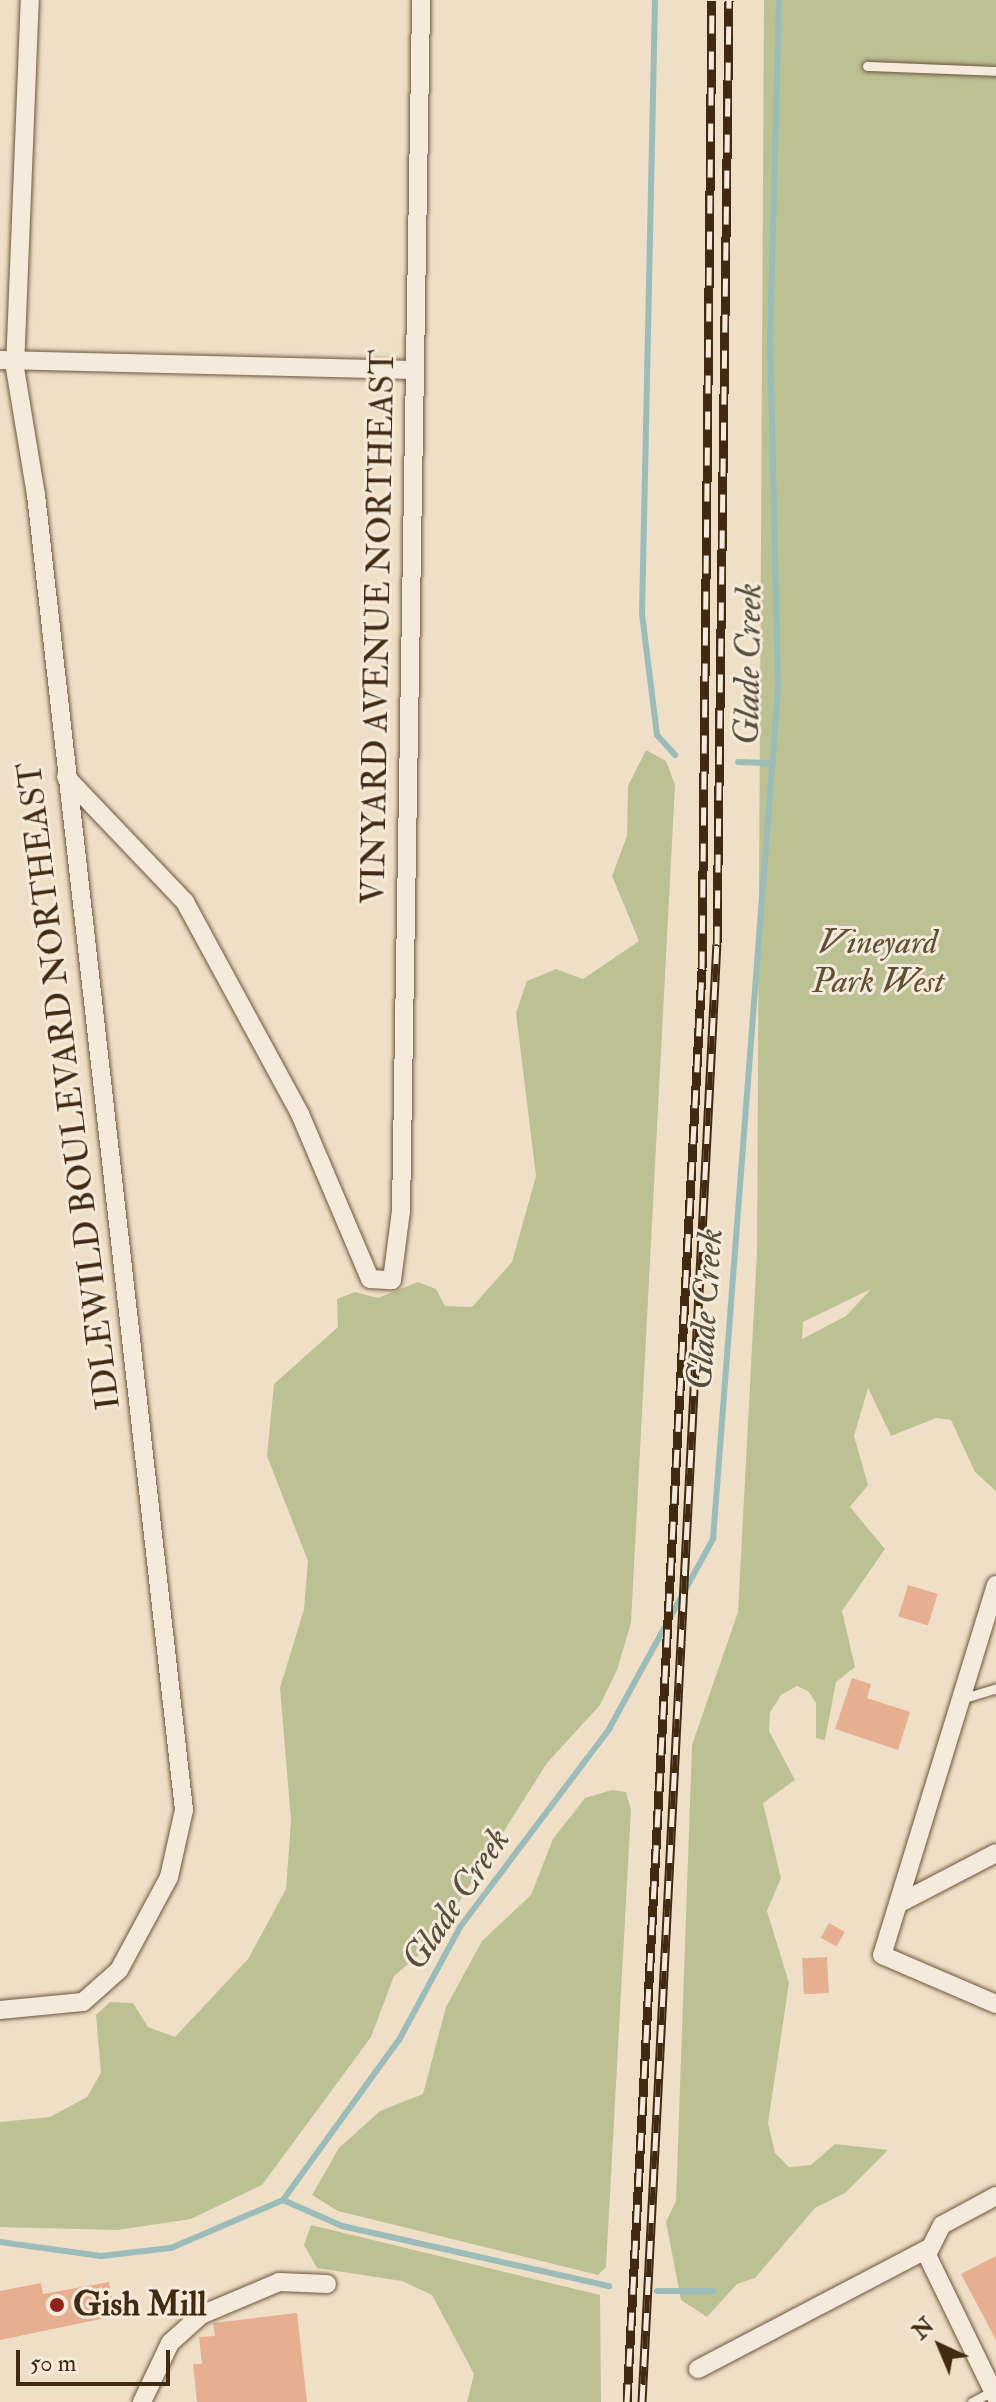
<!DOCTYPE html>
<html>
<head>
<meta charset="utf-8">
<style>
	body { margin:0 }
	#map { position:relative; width:996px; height:2402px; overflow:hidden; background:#f0dfc7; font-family:"IM FELL Double Pica",serif }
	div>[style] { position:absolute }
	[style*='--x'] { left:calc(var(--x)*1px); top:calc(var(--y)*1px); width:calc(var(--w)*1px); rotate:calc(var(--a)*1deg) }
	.green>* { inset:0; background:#bcc194 }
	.stream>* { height:6px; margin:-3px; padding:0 3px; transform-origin:3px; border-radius:3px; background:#9bbcb9 }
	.building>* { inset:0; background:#e5af90; transform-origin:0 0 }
	.roads { filter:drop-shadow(0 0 2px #6d573f) drop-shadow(0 0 2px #6d573f) }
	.service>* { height:9px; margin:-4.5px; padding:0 4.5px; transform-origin:4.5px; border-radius:4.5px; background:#f5eadb }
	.minor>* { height:18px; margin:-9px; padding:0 9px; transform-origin:9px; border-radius:9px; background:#f5eadb }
	.rail>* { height:9px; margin-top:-4.5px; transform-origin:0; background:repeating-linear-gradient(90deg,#f5eadb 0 18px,#412a12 0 36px); box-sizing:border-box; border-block:2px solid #412a12 }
	.dots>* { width:22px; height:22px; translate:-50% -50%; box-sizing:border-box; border:4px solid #f5eadb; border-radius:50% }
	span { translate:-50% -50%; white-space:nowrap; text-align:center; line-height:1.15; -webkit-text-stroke:6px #f5eadb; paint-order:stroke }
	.street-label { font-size:34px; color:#412a12 }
	.park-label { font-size:34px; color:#605032; font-style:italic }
	.poi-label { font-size:34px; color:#412a12; font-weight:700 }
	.left { translate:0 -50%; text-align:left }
	.water-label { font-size:36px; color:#584e3c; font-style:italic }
	.north { position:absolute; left:900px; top:2306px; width:80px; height:80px; -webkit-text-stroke:6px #f5eadb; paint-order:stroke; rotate:316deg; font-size:22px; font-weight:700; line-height:32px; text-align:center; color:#412a12 }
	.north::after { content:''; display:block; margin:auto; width:28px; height:36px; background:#412a12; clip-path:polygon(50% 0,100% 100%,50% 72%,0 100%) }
	.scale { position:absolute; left:16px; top:2350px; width:154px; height:36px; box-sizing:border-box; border:4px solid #412a12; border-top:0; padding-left:10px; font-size:24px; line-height:28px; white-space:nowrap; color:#412a12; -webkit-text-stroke:6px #f5eadb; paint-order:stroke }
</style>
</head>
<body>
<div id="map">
	<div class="green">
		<i style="clip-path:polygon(evenodd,764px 0,996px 0,996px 1491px,975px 1472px,951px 1420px,936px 1418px,891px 1436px,868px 1388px,854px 1436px,868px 1485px,850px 1507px,885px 1549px,842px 1611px,855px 1667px,836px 1682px,825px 1740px,816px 1738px,816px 1703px,808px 1691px,797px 1686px,781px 1695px,770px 1712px,769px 1731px,795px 1780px,763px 1803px,781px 1878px,767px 1911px,789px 1983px,768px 2123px,775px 2153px,789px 2167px,811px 2165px,835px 2144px,888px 2150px,845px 2193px,815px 2208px,755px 2278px,737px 2284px,707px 2317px,681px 2300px,666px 2222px,676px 2201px,692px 1745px,738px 1612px,757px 1252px,764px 0,871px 1289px,846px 1316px,802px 1339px,803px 1322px,871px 1289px)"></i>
		<i style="clip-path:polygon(646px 750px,666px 761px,675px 785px,631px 1623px,617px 1670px,600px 1705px,547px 1763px,433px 1943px,394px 1976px,371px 2037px,262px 2185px,191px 2219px,117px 2230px,0 2227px,0 2122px,50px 2117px,87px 2097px,101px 2073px,96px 2015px,110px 2002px,133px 2003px,148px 2027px,175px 2037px,248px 1959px,286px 1889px,291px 1821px,280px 1688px,304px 1609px,308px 1561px,267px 1456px,274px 1384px,338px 1327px,337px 1299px,355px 1292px,378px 1298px,418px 1282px,436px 1289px,445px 1306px,472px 1307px,512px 1262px,536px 1176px,516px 1013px,527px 981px,556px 969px,583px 979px,639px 941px,612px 876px,627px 836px,628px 786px)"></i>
		<i style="clip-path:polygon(612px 1790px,626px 1792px,631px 1810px,606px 2267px,598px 2275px,338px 2211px,312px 2195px,339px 2148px,380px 2111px,423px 2094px,446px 2007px,482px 1941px,531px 1895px,553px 1839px,585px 1798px)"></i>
		<i style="clip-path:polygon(311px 2225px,600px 2295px,601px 2402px,467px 2402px,474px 2374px,432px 2295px,402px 2281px,317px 2268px,304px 2245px)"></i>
	</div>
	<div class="stream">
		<i style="--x:655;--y:0;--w:614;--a:91.21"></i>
		<i style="--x:642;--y:614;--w:122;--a:82.9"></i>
		<i style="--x:657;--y:735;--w:27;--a:48"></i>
		<i style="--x:738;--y:762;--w:35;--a:2"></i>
		<i style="--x:283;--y:2200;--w:64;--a:23.8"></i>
		<i style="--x:342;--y:2226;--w:274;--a:12.7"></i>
		<i style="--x:0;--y:2242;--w:102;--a:7.9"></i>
		<i style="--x:101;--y:2256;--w:70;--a:-6.5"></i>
		<i style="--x:171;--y:2248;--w:122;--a:-23.2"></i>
		<i style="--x:283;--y:2200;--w:198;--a:-54.1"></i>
		<i style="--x:399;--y:2040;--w:128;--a:-61.6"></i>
		<i style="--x:460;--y:1927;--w:248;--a:-53"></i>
		<i style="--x:609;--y:1729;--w:217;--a:-61.3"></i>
		<i style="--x:713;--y:1539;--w:853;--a:-85.63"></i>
		<i style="--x:778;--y:688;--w:346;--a:-91.3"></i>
		<i style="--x:770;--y:342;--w:342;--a:-88.5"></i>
		<i style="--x:657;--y:2291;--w:57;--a:0"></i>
	</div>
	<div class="building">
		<i style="left:908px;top:1585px;width:31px;height:33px;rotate:17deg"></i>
		<i style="clip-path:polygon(852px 1678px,871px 1684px,867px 1698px,910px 1712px,898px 1750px,835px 1729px)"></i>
		<i style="left:829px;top:1923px;width:18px;height:17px;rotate:29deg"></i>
		<i style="left:827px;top:1957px;width:36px;height:25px;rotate:87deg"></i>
		<i style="clip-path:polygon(996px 2256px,996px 2340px,961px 2274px)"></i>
		<i style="clip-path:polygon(109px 2282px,115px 2316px,0 2340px,0 2291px,41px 2283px,43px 2294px)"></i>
		<i style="clip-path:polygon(297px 2313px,307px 2402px,197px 2402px,193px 2364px,202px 2364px,199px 2337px,215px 2336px,213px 2323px)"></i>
	</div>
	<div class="roads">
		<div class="service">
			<i style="--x:867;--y:66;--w:129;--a:2.2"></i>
			<i style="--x:961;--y:1699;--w:37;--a:-17"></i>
			<i style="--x:972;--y:2402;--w:24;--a:-28"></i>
		</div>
		<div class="minor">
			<i style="--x:0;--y:360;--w:415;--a:1.4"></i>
			<i style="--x:66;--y:777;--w:173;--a:46.4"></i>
			<i style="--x:185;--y:902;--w:241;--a:61.5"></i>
			<i style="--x:300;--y:1114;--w:179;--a:67"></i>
			<i style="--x:370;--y:1279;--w:22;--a:3"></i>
			<i style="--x:392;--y:1280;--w:70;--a:-82.6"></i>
			<i style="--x:401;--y:1211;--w:1211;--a:-89.05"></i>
			<i style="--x:996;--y:1585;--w:387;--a:107.1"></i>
			<i style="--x:882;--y:1955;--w:124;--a:23.3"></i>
			<i style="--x:898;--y:1904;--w:110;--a:-27.5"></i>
			<i style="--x:0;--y:2010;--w:83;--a:-5.5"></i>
			<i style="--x:83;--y:2002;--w:48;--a:-41.6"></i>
			<i style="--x:119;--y:1970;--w:106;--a:-61.7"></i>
			<i style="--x:169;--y:1877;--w:69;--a:-77.4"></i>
			<i style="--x:184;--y:1810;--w:1323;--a:-96.42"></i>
			<i style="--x:36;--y:495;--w:129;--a:-99.4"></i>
			<i style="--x:15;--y:368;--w:368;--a:-87.7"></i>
			<i style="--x:996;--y:2196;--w:61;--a:151.8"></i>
			<i style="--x:942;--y:2225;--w:34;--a:117"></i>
			<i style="--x:927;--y:2255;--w:158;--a:64.1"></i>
			<i style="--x:698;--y:2369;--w:259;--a:-27.6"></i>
			<i style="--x:142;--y:2402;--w:65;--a:-64.6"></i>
			<i style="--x:170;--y:2343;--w:42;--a:-42.1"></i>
			<i style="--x:201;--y:2315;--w:85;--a:-22.9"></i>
			<i style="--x:279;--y:2282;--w:48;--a:2.4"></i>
		</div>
	</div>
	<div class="rail">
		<i style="--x:627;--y:2402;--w:1435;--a:-87"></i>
		<i style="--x:702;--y:969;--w:969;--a:-89.41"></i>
		<i style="--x:642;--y:2402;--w:1460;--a:-87.06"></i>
		<i style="--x:717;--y:944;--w:944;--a:-89.27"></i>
	</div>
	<div class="dots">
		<i style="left:57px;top:2305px;background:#8f2418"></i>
	</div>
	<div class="street-label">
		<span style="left:378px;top:627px;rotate:-89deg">VINYARD AVENUE NORTHEAST</span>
		<span style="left:69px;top:1086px;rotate:-97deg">IDLEWILD BOULEVARD NORTHEAST</span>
	</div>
	<div class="park-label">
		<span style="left:878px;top:962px">Vineyard<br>Park West</span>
	</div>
	<div class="poi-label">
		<span class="left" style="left:73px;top:2305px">Gish Mill</span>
	</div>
	<div class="water-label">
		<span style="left:748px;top:664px;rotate:-89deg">Glade Creek</span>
		<span style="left:705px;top:1309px;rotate:-86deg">Glade Creek</span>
		<span style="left:456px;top:1899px;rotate:-56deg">Glade Creek</span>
	</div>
	<div class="north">N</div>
	<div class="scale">50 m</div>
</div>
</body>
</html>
